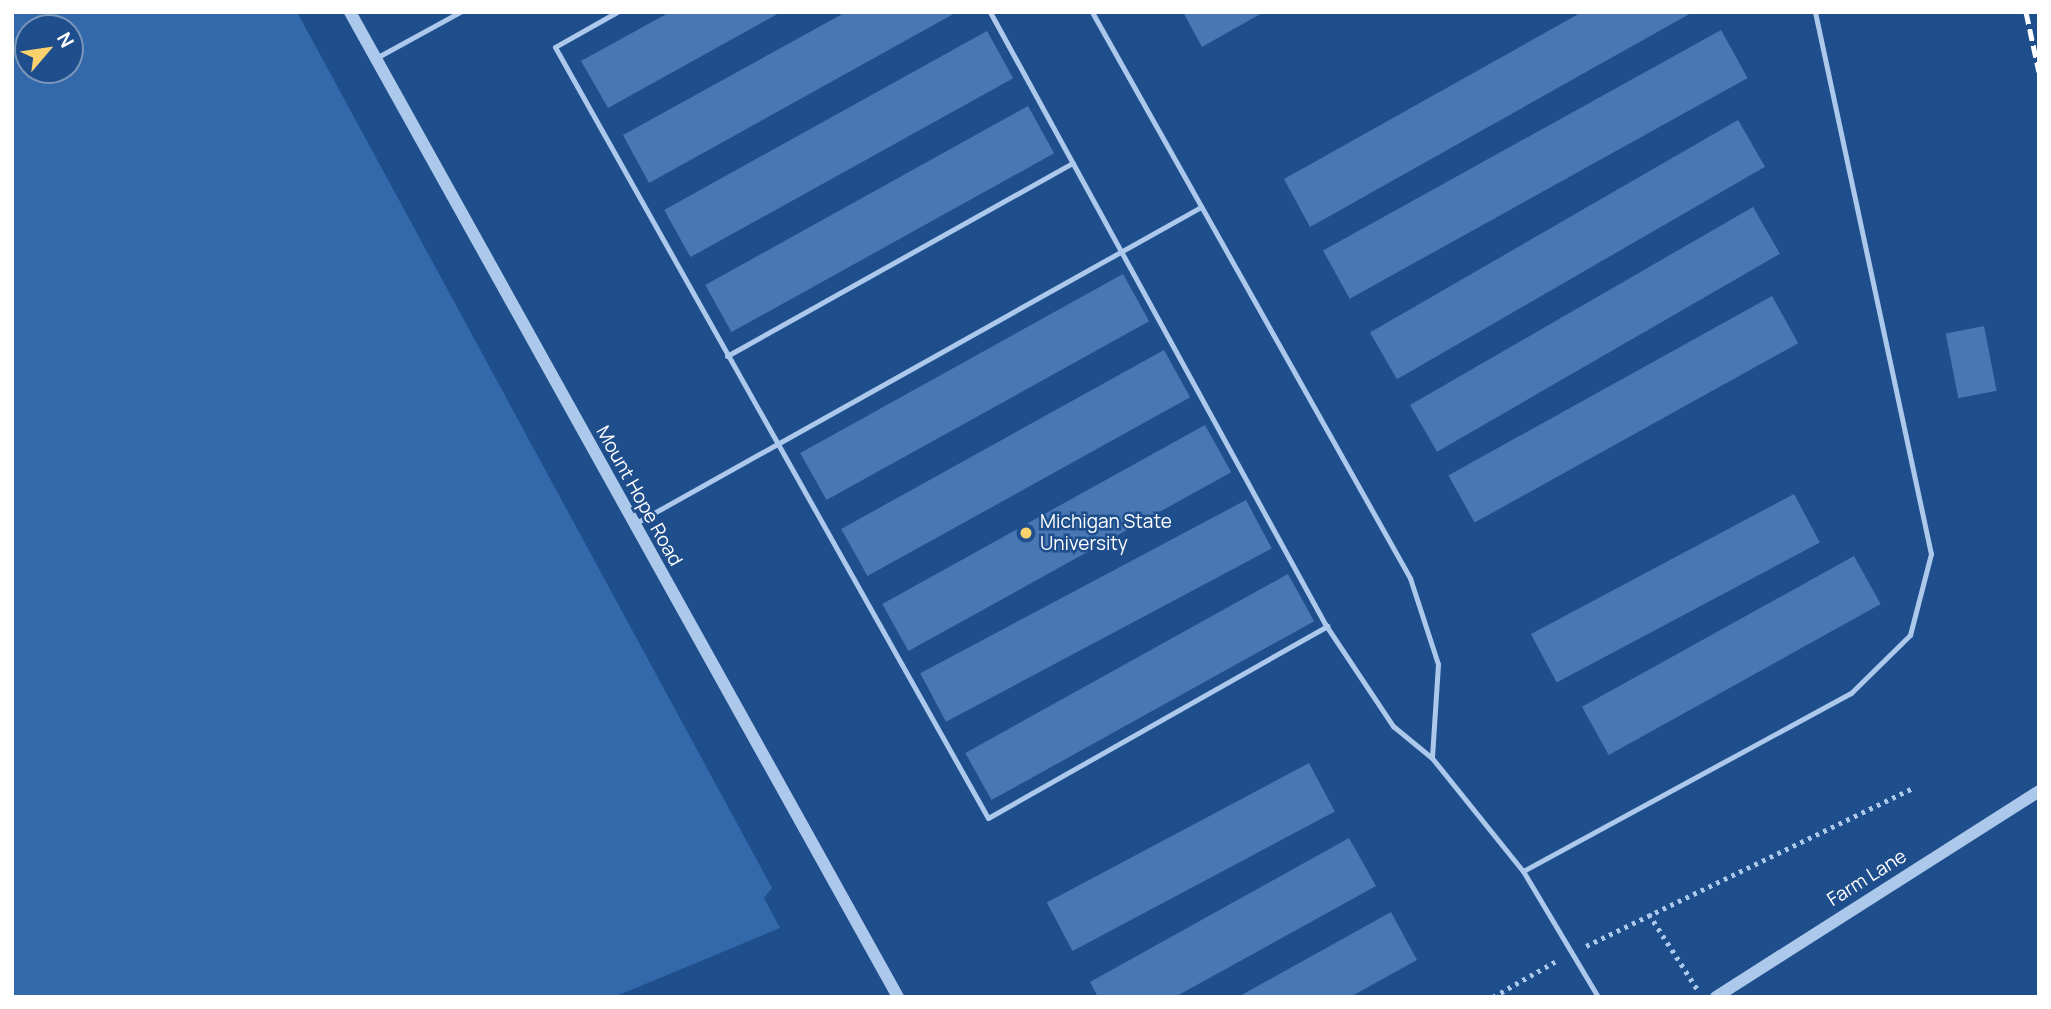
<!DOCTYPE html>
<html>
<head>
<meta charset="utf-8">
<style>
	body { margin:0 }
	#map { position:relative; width:2051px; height:1009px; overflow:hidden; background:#1f4e8c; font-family:Manrope,sans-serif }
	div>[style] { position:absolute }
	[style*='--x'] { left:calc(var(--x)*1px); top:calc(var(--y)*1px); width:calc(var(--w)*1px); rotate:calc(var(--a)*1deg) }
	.green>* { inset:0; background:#3368aa }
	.building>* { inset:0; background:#4877b4; transform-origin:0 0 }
	.path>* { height:4.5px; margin-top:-2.25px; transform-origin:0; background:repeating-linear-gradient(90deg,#acc9ec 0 3.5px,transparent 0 8.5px) }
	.service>* { height:5px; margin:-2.5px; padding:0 2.5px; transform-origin:2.5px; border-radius:2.5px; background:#acc9ec }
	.tertiary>* { height:12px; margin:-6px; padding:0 6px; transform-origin:6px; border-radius:6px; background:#acc9ec }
	.rail>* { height:5px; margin-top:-2.5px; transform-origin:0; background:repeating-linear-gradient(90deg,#fff 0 12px,transparent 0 17px) }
	.dots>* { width:19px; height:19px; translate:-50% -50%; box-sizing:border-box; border:4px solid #1f4e8c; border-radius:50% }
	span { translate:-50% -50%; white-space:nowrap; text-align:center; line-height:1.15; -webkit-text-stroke:5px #1f4e8c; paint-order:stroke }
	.street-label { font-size:19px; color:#fff }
	.poi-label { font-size:19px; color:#fff }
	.left { translate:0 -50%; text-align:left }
	.frame { position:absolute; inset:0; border:14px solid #fff; pointer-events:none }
	.north { position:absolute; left:14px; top:14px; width:70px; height:70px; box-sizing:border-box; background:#1f4e8c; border:2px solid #7995ba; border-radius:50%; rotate:61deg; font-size:19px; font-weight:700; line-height:28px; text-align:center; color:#fff }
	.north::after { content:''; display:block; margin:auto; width:24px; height:32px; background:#fad26d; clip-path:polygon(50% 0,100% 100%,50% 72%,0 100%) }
</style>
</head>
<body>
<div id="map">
	<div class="green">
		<i style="clip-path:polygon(evenodd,12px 12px,297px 12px,772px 888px,764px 898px,780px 928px,614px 997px,12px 997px,12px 12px,28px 28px,70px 28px,70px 70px,28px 70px,28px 28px)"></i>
	</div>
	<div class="building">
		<i style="clip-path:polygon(670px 12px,781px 12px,608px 108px,581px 61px)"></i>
		<i style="clip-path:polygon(846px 12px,957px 12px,649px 183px,623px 135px)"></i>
		<i style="clip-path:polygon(1183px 12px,1264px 12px,1202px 47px)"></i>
		<i style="clip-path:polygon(1582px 12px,1693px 12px,1310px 227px,1284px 179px)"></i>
		<i style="left:1721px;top:30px;width:55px;height:455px;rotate:61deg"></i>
		<i style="left:987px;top:31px;width:54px;height:369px;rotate:61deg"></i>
		<i style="left:1028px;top:106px;width:54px;height:369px;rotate:61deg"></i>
		<i style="left:1738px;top:120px;width:54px;height:425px;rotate:60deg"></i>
		<i style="left:1753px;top:207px;width:54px;height:396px;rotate:60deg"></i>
		<i style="left:1123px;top:274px;width:54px;height:369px;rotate:61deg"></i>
		<i style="left:1772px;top:296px;width:54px;height:370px;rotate:61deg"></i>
		<i style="left:1984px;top:326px;width:66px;height:39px;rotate:79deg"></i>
		<i style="left:1164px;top:350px;width:54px;height:369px;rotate:61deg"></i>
		<i style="left:1205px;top:425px;width:54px;height:369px;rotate:61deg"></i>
		<i style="left:1794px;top:494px;width:55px;height:298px;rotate:62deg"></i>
		<i style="left:1246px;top:500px;width:55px;height:369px;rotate:62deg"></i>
		<i style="left:1854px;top:556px;width:55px;height:311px;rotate:61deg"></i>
		<i style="left:1288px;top:574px;width:54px;height:369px;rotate:61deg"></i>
		<i style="left:1309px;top:763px;width:55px;height:297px;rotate:62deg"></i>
		<i style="clip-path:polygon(1349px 838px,1376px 886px,1175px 997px,1098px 997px,1090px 982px)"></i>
		<i style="clip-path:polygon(1391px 912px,1417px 960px,1350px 997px,1238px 997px)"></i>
	</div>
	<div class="path">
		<i style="--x:1649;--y:914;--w:90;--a:57.2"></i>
		<i style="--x:1586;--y:946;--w:363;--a:-25.8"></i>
		<i style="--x:1493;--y:997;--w:73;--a:-29.7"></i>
	</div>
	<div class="service">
		<i style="--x:617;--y:12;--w:71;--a:150.6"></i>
		<i style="--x:555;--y:47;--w:884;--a:60.68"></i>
		<i style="--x:988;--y:818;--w:390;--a:-29.5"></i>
		<i style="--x:990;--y:12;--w:698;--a:61.3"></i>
		<i style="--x:1325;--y:624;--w:123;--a:56.3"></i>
		<i style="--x:1393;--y:726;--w:50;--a:39.4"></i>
		<i style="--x:1432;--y:758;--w:145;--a:51.2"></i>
		<i style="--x:1523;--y:871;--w:147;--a:59.2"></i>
		<i style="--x:1092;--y:12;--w:649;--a:60.67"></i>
		<i style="--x:1410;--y:578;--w:90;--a:72"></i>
		<i style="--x:1438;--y:664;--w:94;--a:93.7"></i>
		<i style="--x:376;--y:58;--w:96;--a:-28.7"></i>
		<i style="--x:727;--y:356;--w:396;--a:-29.2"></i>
		<i style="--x:636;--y:523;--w:647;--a:-29.22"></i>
		<i style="--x:1523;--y:871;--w:373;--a:-28.5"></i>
		<i style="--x:1851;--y:693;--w:83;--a:-44.5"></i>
		<i style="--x:1910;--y:635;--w:84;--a:-75.5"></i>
		<i style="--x:1931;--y:554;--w:554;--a:-102.08"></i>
	</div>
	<div class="tertiary">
		<i style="--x:350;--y:12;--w:1127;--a:60.91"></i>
		<i style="--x:1716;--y:997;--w:383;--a:-32.5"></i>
	</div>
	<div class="rail">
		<i style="--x:2026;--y:12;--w:61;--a:77.8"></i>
	</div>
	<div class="dots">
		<i style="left:1026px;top:533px;background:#fad26d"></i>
	</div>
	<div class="street-label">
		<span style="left:639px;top:496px;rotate:61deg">Mount Hope Road</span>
		<span style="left:1867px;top:878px;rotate:-32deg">Farm Lane</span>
	</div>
	<div class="poi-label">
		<span class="left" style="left:1040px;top:533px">Michigan State<br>University</span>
	</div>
	<div class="frame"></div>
	<div class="north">N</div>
</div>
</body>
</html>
